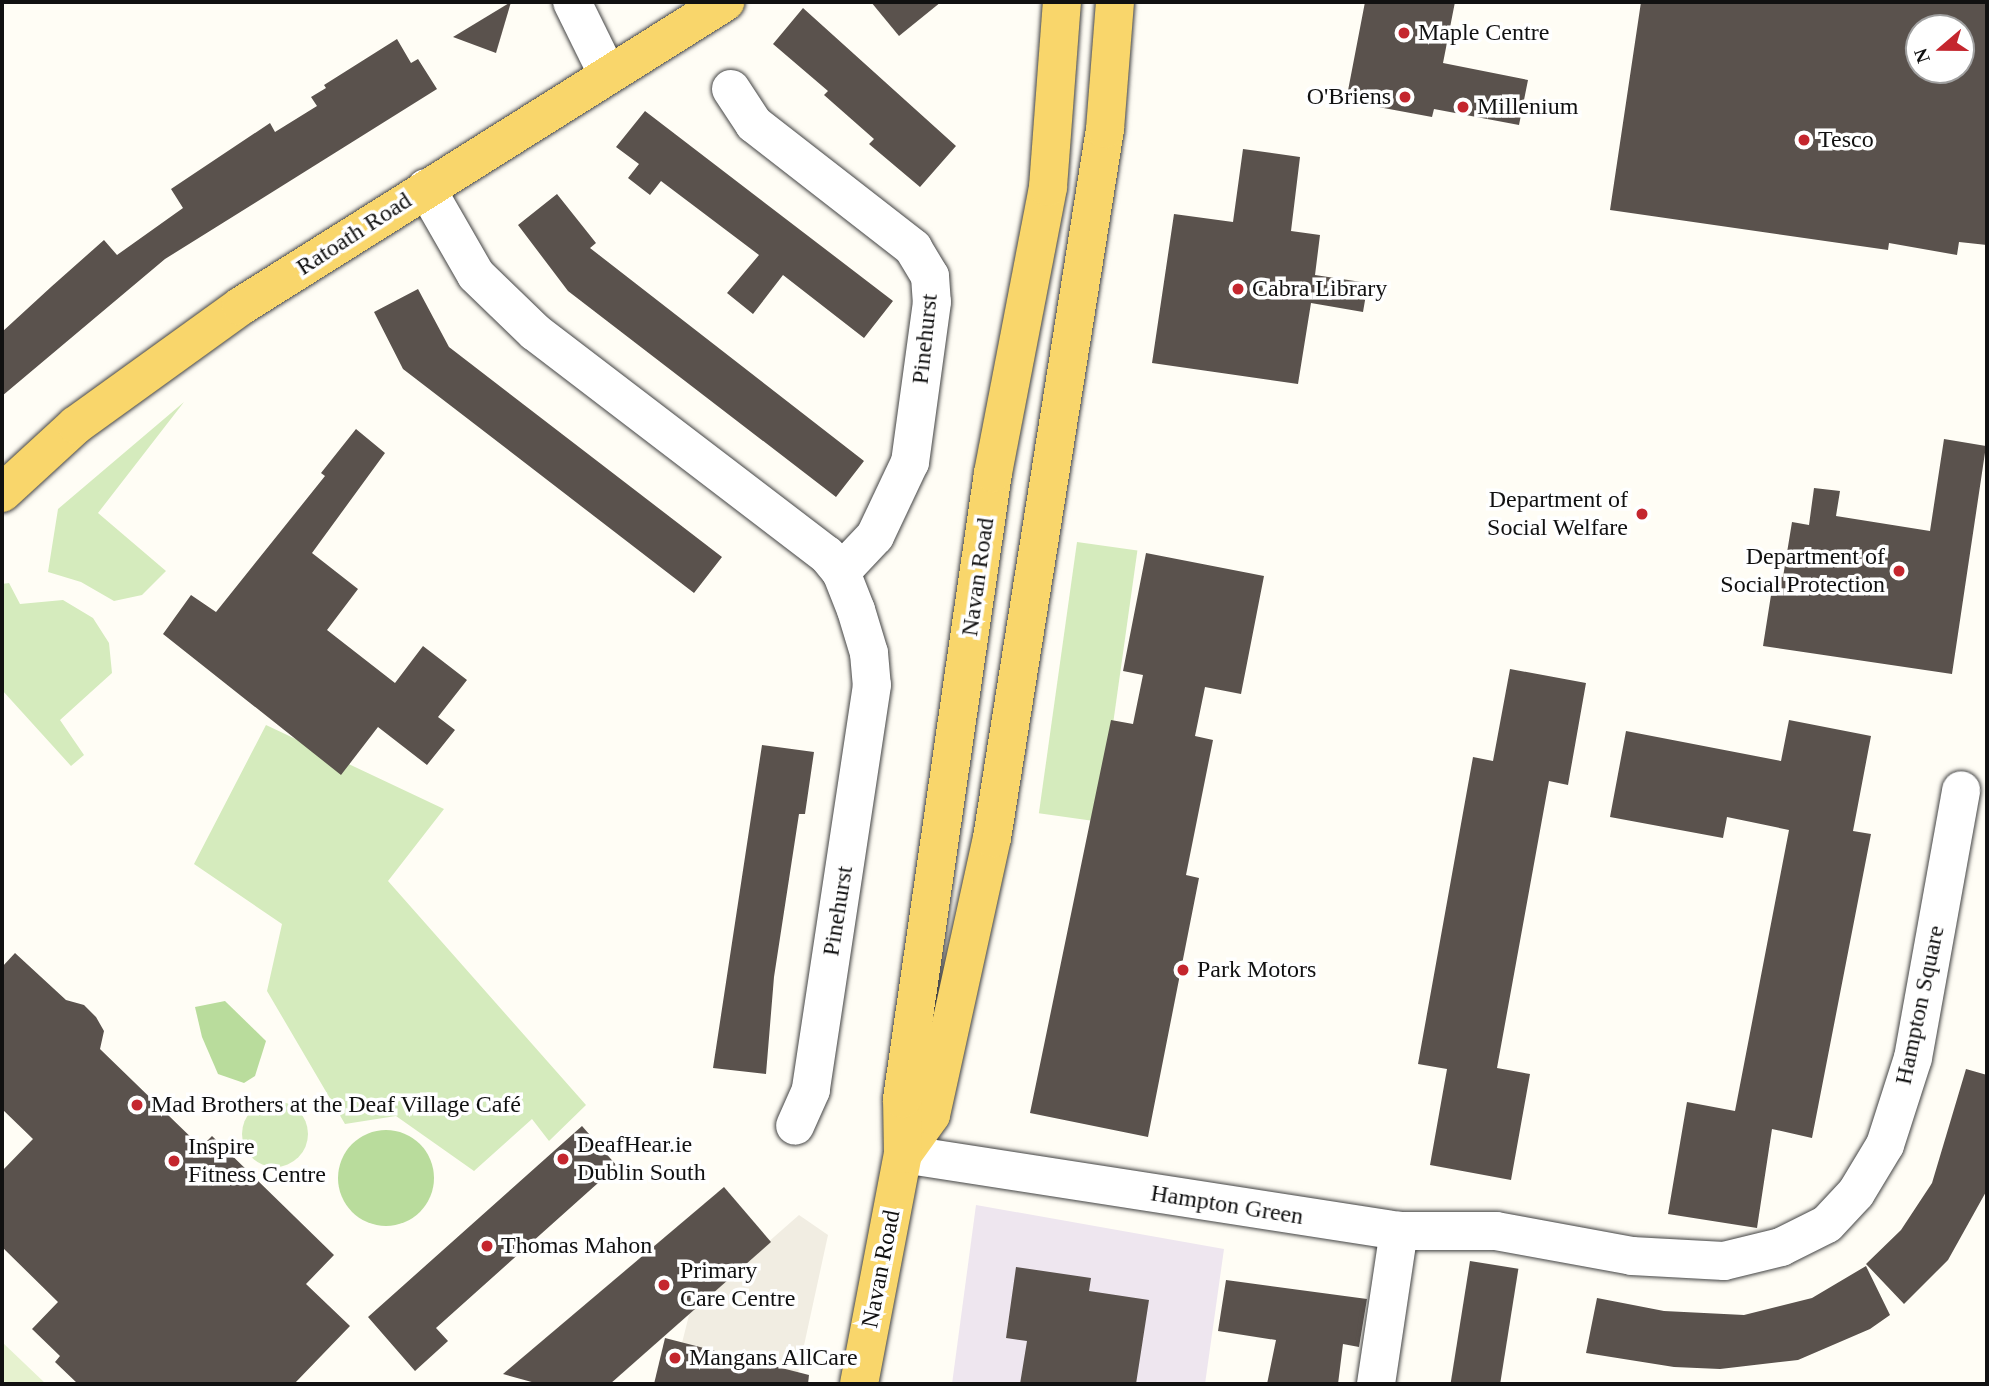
<!DOCTYPE html>
<html>
<head>
<meta charset="utf-8">
<style>
	body { margin:0 }
	#map { position:relative; width:1989px; height:1386px; overflow:hidden; background:#fffdf5; font-family:Georgia,serif }
	div>[style] { position:absolute }
	[style*='--x'] { left:calc(var(--x)*1px); top:calc(var(--y)*1px); width:calc(var(--w)*1px); rotate:calc(var(--a)*1deg) }
	.industrial>* { inset:0; background:#eee6ef }
	.green>* { inset:0; background:#d5ebbd; transform-origin:0 0 }
	.round { border-radius:50% }
	.forest>* { inset:0; background:#b9dc9c }
	.pitch>* { inset:0; background:#e6f2cf }
	.plaza>* { inset:0; background:#f1ede2 }
	.building>* { inset:0; background:#5a524d; transform-origin:0 0 }
	.roads { filter:drop-shadow(0 0 2px #444) drop-shadow(0 0 2px #444) }
	.minor>* { height:38px; margin:-19px; padding:0 19px; transform-origin:19px; border-radius:19px; background:#fff }
	.major>* { height:38px; margin:-19px; padding:0 19px; transform-origin:19px; border-radius:19px; background:#f9d66b }
	.dots>* { width:19px; height:19px; translate:-50% -50%; box-sizing:border-box; border:4px solid #fff; border-radius:50% }
	span { translate:-50% -50%; white-space:nowrap; text-align:center; line-height:1.15; -webkit-text-stroke:7px #fff; paint-order:stroke }
	.poi-label { font-size:24px; color:#111 }
	.left { translate:0 -50%; text-align:left }
	.right { translate:-100% -50%; text-align:right }
	.street-label { font-size:24px; color:#111 }
	.frame { position:absolute; inset:0; border:4px solid #111; pointer-events:none }
	.north { position:absolute; left:1905px; top:14px; width:70px; height:70px; box-sizing:border-box; background:#fff; border:2px solid #a0a0a0; border-radius:50%; rotate:250deg; font-size:19px; font-weight:700; line-height:28px; text-align:center; color:#111 }
	.north::after { content:''; display:block; margin:auto; width:24px; height:32px; background:#c4262e; clip-path:polygon(50% 0,100% 100%,50% 72%,0 100%) }
</style>
</head>
<body>
<div id="map">
	<div class="industrial">
		<i style="clip-path:polygon(976px 1205px,1224px 1249px,1205px 1384px,952px 1384px)"></i>
	</div>
	<div class="green">
		<i style="clip-path:polygon(184px 402px,98px 513px,166px 571px,142px 595px,114px 601px,81px 582px,48px 572px,58px 509px)"></i>
		<i style="left:1077px;top:542px;width:61px;height:274px;rotate:8deg"></i>
		<i style="clip-path:polygon(9px 583px,20px 604px,63px 600px,93px 618px,109px 643px,112px 673px,60px 720px,84px 755px,71px 766px,2px 690px,2px 584px)"></i>
		<i style="clip-path:polygon(266px 725px,444px 809px,388px 881px,586px 1105px,549px 1141px,532px 1119px,474px 1171px,396px 1116px,345px 1124px,267px 991px,282px 924px,194px 864px)"></i>
		<i class="round" style="left:242px;top:1101px;width:66px;height:66px"></i>
	</div>
	<div class="forest">
		<i style="clip-path:polygon(225px 1001px,266px 1041px,255px 1076px,244px 1083px,218px 1074px,202px 1037px,195px 1007px)"></i>
		<i class="round" style="left:338px;top:1130px;width:96px;height:96px"></i>
	</div>
	<div class="pitch">
		<i style="clip-path:polygon(2px 1342px,46px 1384px,2px 1384px)"></i>
	</div>
	<div class="plaza">
		<i style="clip-path:polygon(799px 1215px,828px 1235px,798px 1373px,682px 1343px,690px 1311px)"></i>
	</div>
	<div class="building">
		<i style="clip-path:polygon(511px 2px,496px 53px,453px 37px)"></i>
		<i style="clip-path:polygon(871px 2px,941px 2px,899px 36px)"></i>
		<i style="clip-path:polygon(1365px 2px,1455px 2px,1443px 63px,1528px 80px,1519px 125px,1434px 109px,1432px 117px,1346px 101px)"></i>
		<i style="clip-path:polygon(evenodd,1641px 2px,1987px 2px,1987px 245px,1959px 242px,1957px 255px,1889px 243px,1888px 250px,1610px 210px,1641px 2px,1919px 28px,1961px 28px,1961px 70px,1919px 70px,1919px 28px)"></i>
		<i style="clip-path:polygon(803px 8px,956px 146px,920px 187px,869px 144px,874px 139px,824px 95px,828px 91px,773px 44px)"></i>
		<i style="clip-path:polygon(397px 39px,411px 63px,418px 59px,437px 89px,165px 259px,2px 396px,2px 332px,51px 287px,104px 240px,117px 255px,183px 208px,171px 189px,270px 123px,275px 132px,317px 106px,311px 97px,326px 88px,324px 85px)"></i>
		<i style="clip-path:polygon(645px 111px,893px 301px,864px 338px,783px 275px,753px 314px,727px 293px,759px 255px,661px 181px,650px 195px,628px 178px,639px 164px,616px 147px)"></i>
		<i style="clip-path:polygon(1243px 149px,1300px 157px,1291px 231px,1320px 235px,1315px 275px,1368px 283px,1363px 312px,1311px 303px,1298px 384px,1152px 363px,1174px 214px,1233px 222px)"></i>
		<i style="clip-path:polygon(557px 194px,596px 243px,590px 248px,864px 461px,836px 497px,568px 291px,518px 225px)"></i>
		<i style="clip-path:polygon(418px 289px,449px 347px,722px 557px,694px 593px,403px 369px,374px 312px)"></i>
		<i style="clip-path:polygon(356px 429px,385px 453px,312px 553px,358px 589px,327px 630px,395px 683px,423px 646px,467px 680px,438px 717px,455px 730px,427px 765px,378px 727px,341px 775px,163px 634px,191px 595px,216px 612px,325px 476px,321px 473px)"></i>
		<i style="clip-path:polygon(1944px 439px,1986px 446px,1952px 674px,1763px 646px,1774px 576px,1783px 577px,1792px 522px,1809px 525px,1814px 488px,1840px 491px,1836px 516px,1930px 531px)"></i>
		<i style="clip-path:polygon(1146px 553px,1264px 576px,1241px 694px,1205px 687px,1195px 736px,1213px 740px,1186px 875px,1199px 878px,1148px 1137px,1030px 1113px,1111px 720px,1133px 724px,1143px 675px,1123px 671px)"></i>
		<i style="clip-path:polygon(1510px 669px,1586px 683px,1568px 785px,1549px 781px,1497px 1068px,1530px 1074px,1511px 1180px,1430px 1165px,1447px 1069px,1418px 1064px,1473px 757px,1493px 761px)"></i>
		<i style="clip-path:polygon(1789px 720px,1871px 736px,1853px 831px,1871px 834px,1812px 1138px,1772px 1129px,1757px 1228px,1668px 1214px,1687px 1102px,1735px 1111px,1789px 830px,1727px 817px,1723px 838px,1610px 817px,1626px 731px,1781px 761px)"></i>
		<i style="clip-path:polygon(762px 745px,814px 752px,805px 814px,799px 814px,774px 977px,766px 1074px,713px 1068px)"></i>
		<i style="clip-path:polygon(15px 953px,66px 1000px,84px 1005px,96px 1017px,104px 1031px,100px 1049px,201px 1147px,212px 1136px,334px 1255px,306px 1284px,350px 1326px,294px 1384px,78px 1384px,55px 1362px,60px 1356px,32px 1329px,58px 1302px,2px 1247px,2px 1171px,33px 1139px,2px 1109px,2px 967px)"></i>
		<i style="clip-path:polygon(1966px 1069px,1987px 1075px,1987px 1190px,1948px 1260px,1904px 1304px,1866px 1264px,1901px 1230px,1932px 1183px)"></i>
		<i style="clip-path:polygon(582px 1126px,617px 1166px,436px 1328px,448px 1341px,415px 1371px,368px 1317px)"></i>
		<i style="clip-path:polygon(724px 1187px,771px 1242px,610px 1384px,539px 1384px,503px 1374px)"></i>
		<i style="left:1470px;top:1261px;width:49px;height:125px;rotate:9deg"></i>
		<i style="clip-path:polygon(1866px 1266px,1890px 1315px,1870px 1329px,1798px 1360px,1720px 1369px,1674px 1367px,1586px 1353px,1597px 1298px,1664px 1311px,1744px 1315px,1812px 1298px)"></i>
		<i style="clip-path:polygon(1016px 1267px,1091px 1278px,1089px 1291px,1149px 1300px,1136px 1384px,1020px 1384px,1027px 1341px,1006px 1338px)"></i>
		<i style="clip-path:polygon(1226px 1280px,1367px 1299px,1359px 1347px,1343px 1344px,1338px 1384px,1267px 1384px,1276px 1340px,1218px 1331px)"></i>
		<i style="clip-path:polygon(665px 1338px,809px 1375px,808px 1384px,654px 1384px)"></i>
	</div>
	<div class="roads">
		<div class="minor">
			<i style="--x:572;--y:2;--w:79;--a:63.8"></i>
			<i style="--x:731;--y:89;--w:42;--a:56.7"></i>
			<i style="--x:754;--y:124;--w:202;--a:37.9"></i>
			<i style="--x:913;--y:248;--w:33;--a:59"></i>
			<i style="--x:930;--y:276;--w:26;--a:86"></i>
			<i style="--x:932;--y:302;--w:162;--a:97.8"></i>
			<i style="--x:910;--y:462;--w:82;--a:115.3"></i>
			<i style="--x:875;--y:536;--w:50;--a:133.4"></i>
			<i style="--x:426;--y:188;--w:100;--a:60.1"></i>
			<i style="--x:476;--y:275;--w:82;--a:44"></i>
			<i style="--x:535;--y:332;--w:367;--a:37.4"></i>
			<i style="--x:827;--y:555;--w:22;--a:51"></i>
			<i style="--x:841;--y:572;--w:41;--a:68.5"></i>
			<i style="--x:856;--y:610;--w:45;--a:73.2"></i>
			<i style="--x:869;--y:653;--w:32;--a:85"></i>
			<i style="--x:872;--y:685;--w:410;--a:98.6"></i>
			<i style="--x:811;--y:1090;--w:39;--a:114"></i>
			<i style="--x:903;--y:1154;--w:502;--a:8.82"></i>
			<i style="--x:1399;--y:1231;--w:97;--a:0"></i>
			<i style="--x:1496;--y:1231;--w:138;--a:10.4"></i>
			<i style="--x:1632;--y:1256;--w:92;--a:3.1"></i>
			<i style="--x:1724;--y:1261;--w:59;--a:-13.8"></i>
			<i style="--x:1781;--y:1247;--w:51;--a:-26.6"></i>
			<i style="--x:1827;--y:1224;--w:42;--a:-46.9"></i>
			<i style="--x:1856;--y:1193;--w:56;--a:-58.9"></i>
			<i style="--x:1885;--y:1145;--w:91;--a:-72.2"></i>
			<i style="--x:1913;--y:1058;--w:272;--a:-79.8"></i>
			<i style="--x:1376;--y:1384;--w:155;--a:-81.5"></i>
		</div>
		<div class="major">
			<i style="--x:2;--y:493;--w:100;--a:-42.6"></i>
			<i style="--x:76;--y:425;--w:203;--a:-35.8"></i>
			<i style="--x:241;--y:306;--w:572;--a:-32.13"></i>
			<i style="--x:903;--y:1154;--w:48;--a:-54.3"></i>
			<i style="--x:931;--y:1115;--w:284;--a:-77.6"></i>
			<i style="--x:992;--y:838;--w:718;--a:-80.94"></i>
			<i style="--x:1105;--y:129;--w:127;--a:-85.5"></i>
			<i style="--x:859;--y:1384;--w:234;--a:-79.2"></i>
			<i style="--x:903;--y:1154;--w:55;--a:-91"></i>
			<i style="--x:902;--y:1099;--w:633;--a:-81.73"></i>
			<i style="--x:993;--y:473;--w:291;--a:-79.1"></i>
			<i style="--x:1048;--y:187;--w:186;--a:-85.7"></i>
		</div>
	</div>
	<div class="dots">
		<i style="left:1404px;top:33px;background:#c4262e"></i>
		<i style="left:1405px;top:97px;background:#c4262e"></i>
		<i style="left:1463px;top:107px;background:#c4262e"></i>
		<i style="left:1804px;top:140px;background:#c4262e"></i>
		<i style="left:1238px;top:289px;background:#c4262e"></i>
		<i style="left:1642px;top:514px;background:#c4262e"></i>
		<i style="left:1899px;top:571px;background:#c4262e"></i>
		<i style="left:1183px;top:970px;background:#c4262e"></i>
		<i style="left:137px;top:1105px;background:#c4262e"></i>
		<i style="left:563px;top:1159px;background:#c4262e"></i>
		<i style="left:174px;top:1161px;background:#c4262e"></i>
		<i style="left:487px;top:1246px;background:#c4262e"></i>
		<i style="left:664px;top:1285px;background:#c4262e"></i>
		<i style="left:675px;top:1358px;background:#c4262e"></i>
	</div>
	<div class="poi-label">
		<span class="left" style="left:1418px;top:33px">Maple Centre</span>
		<span class="right" style="left:1391px;top:97px">O'Briens</span>
		<span class="left" style="left:1477px;top:107px">Millenium</span>
		<span class="left" style="left:1818px;top:140px">Tesco</span>
		<span class="left" style="left:1252px;top:289px">Cabra Library</span>
		<span class="right" style="left:1628px;top:514px">Department of<br>Social Welfare</span>
		<span class="right" style="left:1885px;top:571px">Department of<br>Social Protection</span>
		<span class="left" style="left:1197px;top:970px">Park Motors</span>
		<span class="left" style="left:151px;top:1105px">Mad Brothers at the Deaf Village Café</span>
		<span class="left" style="left:577px;top:1159px">DeafHear.ie<br>Dublin South</span>
		<span class="left" style="left:188px;top:1161px">Inspire<br>Fitness Centre</span>
		<span class="left" style="left:501px;top:1246px">Thomas Mahon</span>
		<span class="left" style="left:680px;top:1285px">Primary<br>Care Centre</span>
		<span class="left" style="left:689px;top:1358px">Mangans AllCare</span>
	</div>
	<div class="street-label">
		<span style="left:354px;top:234px;rotate:-33deg">Ratoath Road</span>
		<span style="left:925px;top:339px;rotate:-84deg">Pinehurst</span>
		<span style="left:978px;top:577px;rotate:-82deg">Navan Road</span>
		<span style="left:838px;top:911px;rotate:-81deg">Pinehurst</span>
		<span style="left:1920px;top:1005px;rotate:-78deg">Hampton Square</span>
		<span style="left:1227px;top:1205px;rotate:9deg">Hampton Green</span>
		<span style="left:881px;top:1269px;rotate:-79deg">Navan Road</span>
	</div>
	<div class="frame"></div>
	<div class="north">N</div>
</div>
</body>
</html>
